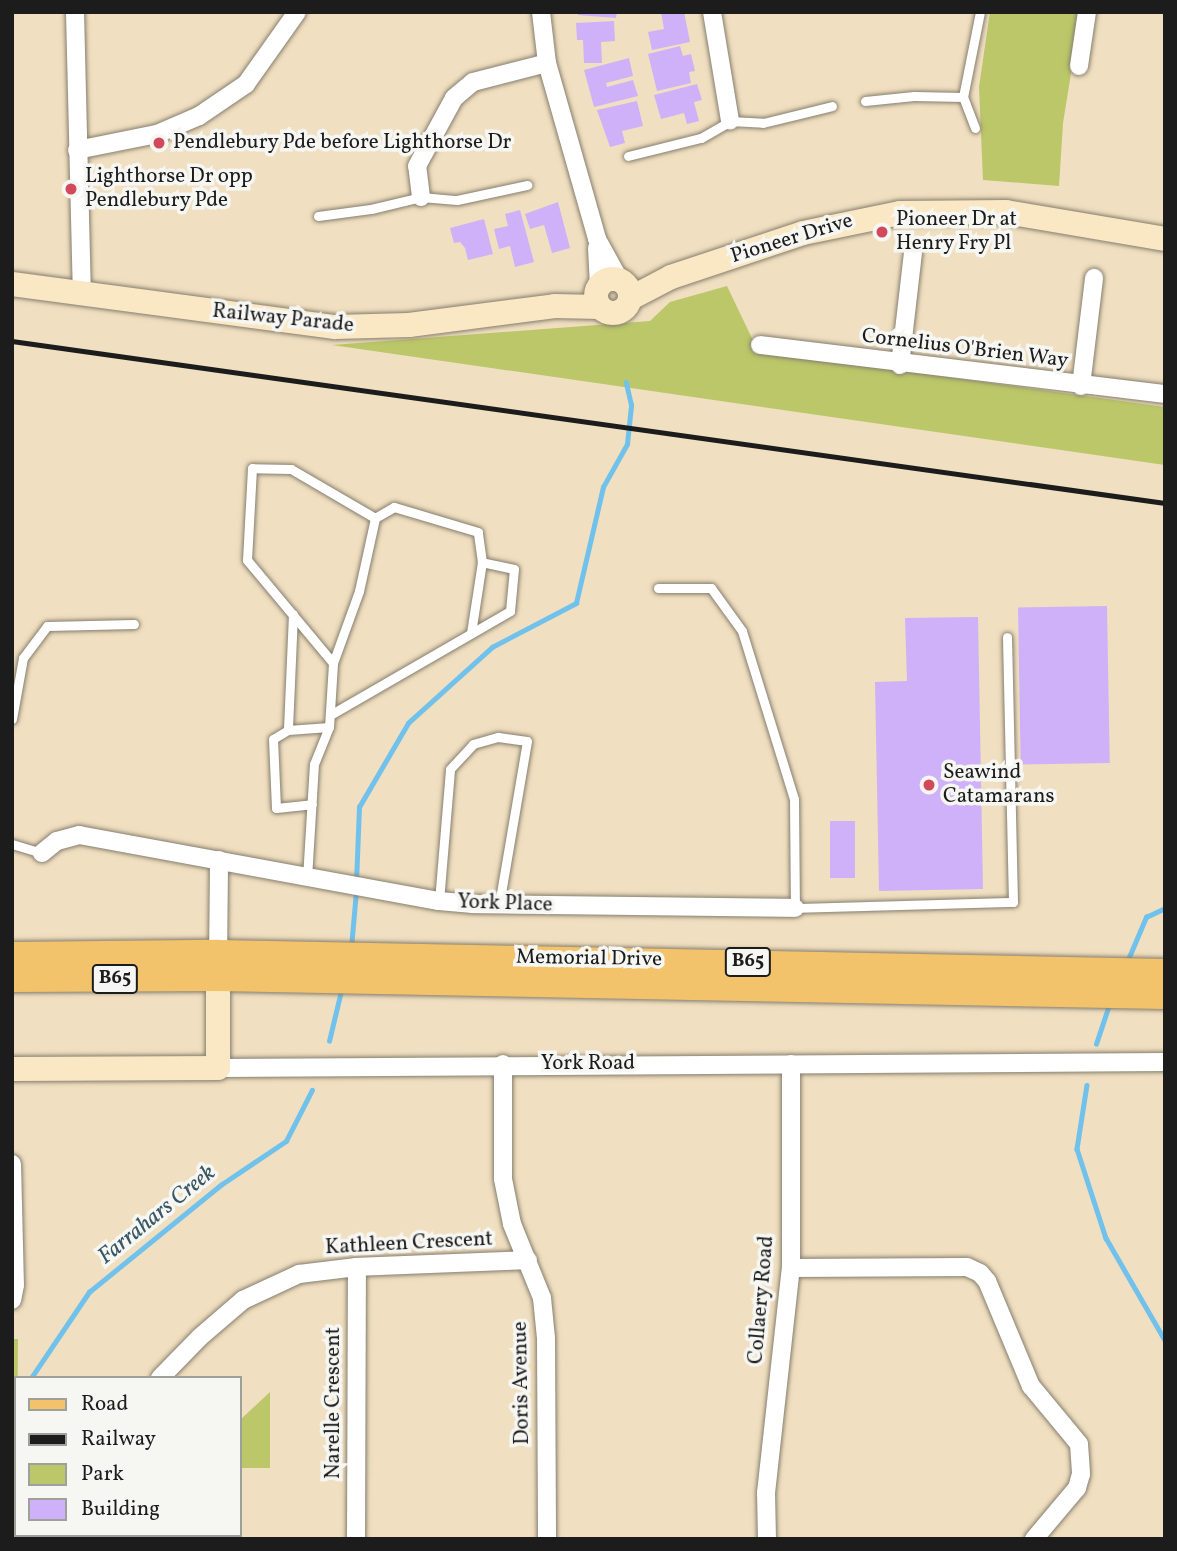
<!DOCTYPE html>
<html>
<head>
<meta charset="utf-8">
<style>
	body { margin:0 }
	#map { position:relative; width:1177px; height:1551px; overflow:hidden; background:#f0dfc0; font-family:Vollkorn,serif }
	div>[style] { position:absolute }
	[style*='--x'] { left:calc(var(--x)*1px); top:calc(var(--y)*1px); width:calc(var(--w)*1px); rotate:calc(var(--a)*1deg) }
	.green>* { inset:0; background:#bbc769 }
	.stream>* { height:4.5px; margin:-2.25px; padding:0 2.25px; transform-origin:2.25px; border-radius:2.25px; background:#70c1ec }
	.building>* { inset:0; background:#cfb1f9; transform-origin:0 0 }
	.roads { filter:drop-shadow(0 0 2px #867e6e) drop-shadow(0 0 2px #867e6e) }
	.lane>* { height:9px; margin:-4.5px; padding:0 4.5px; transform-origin:4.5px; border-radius:4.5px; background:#fff }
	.street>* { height:18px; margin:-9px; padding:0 9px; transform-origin:9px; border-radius:9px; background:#fff }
	.secondary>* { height:24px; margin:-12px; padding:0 12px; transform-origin:12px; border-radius:12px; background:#fae7c3 }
	.secondary>.ring { margin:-12px; padding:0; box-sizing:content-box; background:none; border:24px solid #fae7c3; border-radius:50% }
	.primary>* { height:26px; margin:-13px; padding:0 13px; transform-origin:13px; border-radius:13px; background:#f2c36a }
	.rail>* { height:4.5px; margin:-2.25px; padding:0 2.25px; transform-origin:2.25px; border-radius:2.25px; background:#1c1c1c }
	.dots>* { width:19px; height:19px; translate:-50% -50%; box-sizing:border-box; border:4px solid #f6f6f2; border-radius:50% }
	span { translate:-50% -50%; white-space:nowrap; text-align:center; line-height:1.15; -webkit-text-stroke:7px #f6f6f2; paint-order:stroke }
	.shield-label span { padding:2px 5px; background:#f6f6f2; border:2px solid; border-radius:5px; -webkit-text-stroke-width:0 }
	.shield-label { font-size:19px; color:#1c1c1c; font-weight:700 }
	.poi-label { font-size:21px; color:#1c1c1c }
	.left { translate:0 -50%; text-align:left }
	.street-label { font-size:21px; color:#1c1c1c }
	.water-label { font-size:23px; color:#395665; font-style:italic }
	.frame { position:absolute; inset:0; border:14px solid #1c1c1c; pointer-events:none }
	.legend { position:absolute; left:14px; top:1376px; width:228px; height:161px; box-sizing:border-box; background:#f6f6f2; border:2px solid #9f9f9c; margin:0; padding:9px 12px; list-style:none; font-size:21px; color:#1c1c1c }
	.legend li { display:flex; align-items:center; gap:14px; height:35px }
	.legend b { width:35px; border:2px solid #9f9f9c }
</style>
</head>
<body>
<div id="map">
	<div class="green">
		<i style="clip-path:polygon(990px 12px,1081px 12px,1063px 123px,1059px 186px,983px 180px,979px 87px)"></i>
		<i style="clip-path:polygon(727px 286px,758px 351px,1165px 407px,1165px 465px,332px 345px,650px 321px,670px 302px)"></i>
		<i style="clip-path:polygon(12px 1339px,18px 1339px,16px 1535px,21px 1535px,21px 1539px,12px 1539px)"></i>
		<i style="clip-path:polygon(270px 1392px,270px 1468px,240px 1468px,240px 1420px)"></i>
	</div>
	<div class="stream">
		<i style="--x:356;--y:882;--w:75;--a:-87.7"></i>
		<i style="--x:359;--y:807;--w:97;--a:-59.7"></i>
		<i style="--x:408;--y:723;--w:113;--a:-42.1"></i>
		<i style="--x:492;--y:647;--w:95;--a:-27.6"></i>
		<i style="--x:576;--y:603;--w:119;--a:-76.9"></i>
		<i style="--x:603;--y:487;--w:49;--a:-60.8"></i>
		<i style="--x:627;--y:444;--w:39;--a:-84"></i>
		<i style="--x:631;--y:405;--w:23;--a:-103"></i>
		<i style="--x:351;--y:948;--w:57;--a:-85"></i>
		<i style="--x:1127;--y:962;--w:49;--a:-67.1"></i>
		<i style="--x:1146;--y:917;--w:21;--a:-25"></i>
		<i style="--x:329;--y:1041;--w:51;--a:-76.5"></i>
		<i style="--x:1096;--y:1044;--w:41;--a:-71.6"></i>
		<i style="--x:1087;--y:1085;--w:65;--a:98.9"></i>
		<i style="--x:1077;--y:1149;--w:94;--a:72"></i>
		<i style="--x:1106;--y:1238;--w:118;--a:60"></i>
		<i style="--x:31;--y:1378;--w:104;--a:-56"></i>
		<i style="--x:89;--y:1292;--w:171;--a:-39.1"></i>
		<i style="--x:222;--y:1184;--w:77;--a:-33.9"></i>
		<i style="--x:286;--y:1141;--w:57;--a:-63"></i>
	</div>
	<div class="building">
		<i style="clip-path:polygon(578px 12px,617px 12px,616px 18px,578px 15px)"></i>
		<i style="clip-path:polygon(661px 12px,684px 12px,690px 42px,652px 50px,648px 32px,664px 29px)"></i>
		<i style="clip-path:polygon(614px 21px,615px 41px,601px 42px,602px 63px,584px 63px,583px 40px,577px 40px,576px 23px)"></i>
		<i style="clip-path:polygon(680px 46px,683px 56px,691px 54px,695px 71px,689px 72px,691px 83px,657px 91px,648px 54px)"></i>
		<i style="clip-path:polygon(629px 58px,633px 76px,606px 83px,607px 87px,633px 80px,638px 96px,594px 107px,584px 70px)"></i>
		<i style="clip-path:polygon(697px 84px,702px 100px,694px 102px,699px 121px,687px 124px,684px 113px,661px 119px,654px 95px)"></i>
		<i style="clip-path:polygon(637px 101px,643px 126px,622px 131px,625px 143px,610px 147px,597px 110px)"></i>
		<i style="clip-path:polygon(558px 202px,570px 248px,552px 253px,544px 225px,530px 229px,525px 214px)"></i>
		<i style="clip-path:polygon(520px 210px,534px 262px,515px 267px,510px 246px,499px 249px,494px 229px,508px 226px,505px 214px)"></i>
		<i style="clip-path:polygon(484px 219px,493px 254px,468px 260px,465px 248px,460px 242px,454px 243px,450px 228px)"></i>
		<i style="left:1107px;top:606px;width:157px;height:89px;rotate:89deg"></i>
		<i style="clip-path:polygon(978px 617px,983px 889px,879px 891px,875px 682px,907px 681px,905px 618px)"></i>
		<i style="left:830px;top:821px;width:25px;height:57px"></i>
	</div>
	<div class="roads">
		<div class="lane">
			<i style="--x:865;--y:101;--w:49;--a:-5.8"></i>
			<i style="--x:914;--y:96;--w:49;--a:1.2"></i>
			<i style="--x:975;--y:128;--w:33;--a:-111"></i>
			<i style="--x:963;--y:97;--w:87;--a:-78.7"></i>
			<i style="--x:628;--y:156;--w:75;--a:-13.9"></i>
			<i style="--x:701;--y:138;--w:34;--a:-30"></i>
			<i style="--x:730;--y:121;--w:33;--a:3"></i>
			<i style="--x:763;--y:123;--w:71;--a:-13.8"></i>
			<i style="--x:318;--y:216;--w:53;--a:-7.5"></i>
			<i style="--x:371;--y:209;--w:51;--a:-13.5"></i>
			<i style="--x:421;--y:197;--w:36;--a:5"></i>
			<i style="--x:457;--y:200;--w:72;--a:-12.1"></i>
			<i style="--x:658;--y:588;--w:53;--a:0"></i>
			<i style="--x:711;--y:588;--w:53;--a:54.2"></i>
			<i style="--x:742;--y:631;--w:176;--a:72.8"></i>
			<i style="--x:794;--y:799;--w:109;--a:89.5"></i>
			<i style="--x:795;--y:908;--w:218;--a:-1.6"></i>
			<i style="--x:1013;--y:902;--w:265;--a:-91.3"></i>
			<i style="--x:293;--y:614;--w:116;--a:92.5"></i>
			<i style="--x:288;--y:730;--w:41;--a:-4.2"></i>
			<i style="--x:471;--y:633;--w:72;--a:-81.2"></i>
			<i style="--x:330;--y:715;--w:208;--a:-30"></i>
			<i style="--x:510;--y:611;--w:42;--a:-84.6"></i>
			<i style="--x:514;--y:569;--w:33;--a:-168"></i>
			<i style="--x:482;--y:562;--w:30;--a:-98"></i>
			<i style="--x:478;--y:532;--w:88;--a:-163.4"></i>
			<i style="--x:394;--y:507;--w:22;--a:150"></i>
			<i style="--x:375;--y:518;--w:97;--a:-149.7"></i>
			<i style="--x:291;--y:469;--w:39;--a:-179"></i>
			<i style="--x:252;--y:468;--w:92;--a:93.1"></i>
			<i style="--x:247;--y:560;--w:134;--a:50.1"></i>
			<i style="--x:12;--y:719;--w:62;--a:-79.8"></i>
			<i style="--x:23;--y:658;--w:40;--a:-53"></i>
			<i style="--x:47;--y:626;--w:87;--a:-1.3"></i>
			<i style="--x:288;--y:730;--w:17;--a:149"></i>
			<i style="--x:273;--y:739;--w:69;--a:87.5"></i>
			<i style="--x:276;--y:808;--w:36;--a:-6"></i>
			<i style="--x:12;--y:844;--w:31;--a:17"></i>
			<i style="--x:307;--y:878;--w:114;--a:-86.5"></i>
			<i style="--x:314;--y:764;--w:40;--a:-68"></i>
			<i style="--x:329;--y:727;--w:64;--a:-86.4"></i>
			<i style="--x:333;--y:663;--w:77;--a:-70.1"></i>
			<i style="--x:359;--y:591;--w:75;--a:-77.6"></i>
			<i style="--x:439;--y:901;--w:132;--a:-85.2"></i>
			<i style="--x:450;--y:769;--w:34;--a:-47"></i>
			<i style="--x:473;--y:744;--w:26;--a:-16"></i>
			<i style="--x:498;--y:737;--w:29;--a:8"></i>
			<i style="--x:527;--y:741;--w:166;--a:99.7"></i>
		</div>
		<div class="street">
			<i style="--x:75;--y:12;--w:282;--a:88.6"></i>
			<i style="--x:541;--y:12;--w:51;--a:83.3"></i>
			<i style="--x:547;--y:63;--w:183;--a:74.1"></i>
			<i style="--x:597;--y:239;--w:46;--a:61.2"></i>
			<i style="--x:712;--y:12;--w:110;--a:80.6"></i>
			<i style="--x:1079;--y:66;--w:55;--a:-81.6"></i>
			<i style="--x:77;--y:150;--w:82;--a:-11.3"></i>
			<i style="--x:157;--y:134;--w:46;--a:-23.2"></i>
			<i style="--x:199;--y:116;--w:57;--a:-34.2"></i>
			<i style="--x:246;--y:84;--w:88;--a:-54.7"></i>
			<i style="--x:421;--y:197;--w:31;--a:-97"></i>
			<i style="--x:417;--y:166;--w:77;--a:-61.4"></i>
			<i style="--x:454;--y:98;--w:25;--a:-40"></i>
			<i style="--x:473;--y:82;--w:76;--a:-14.4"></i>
			<i style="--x:597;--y:248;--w:38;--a:87"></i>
			<i style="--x:760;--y:345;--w:408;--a:6.9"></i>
			<i style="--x:900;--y:365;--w:113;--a:-83.4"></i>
			<i style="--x:1081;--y:386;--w:109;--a:-83.1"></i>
			<i style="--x:42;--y:853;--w:19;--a:-39"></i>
			<i style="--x:57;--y:841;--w:23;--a:-15"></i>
			<i style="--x:79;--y:835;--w:366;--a:10.4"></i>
			<i style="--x:439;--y:901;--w:34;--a:5"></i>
			<i style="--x:473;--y:904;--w:322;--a:0.7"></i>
			<i style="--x:218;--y:961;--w:101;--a:-89.4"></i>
			<i style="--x:503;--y:1064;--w:115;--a:90"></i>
			<i style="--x:503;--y:1179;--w:46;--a:78.7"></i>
			<i style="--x:512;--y:1224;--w:80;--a:67.9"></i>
			<i style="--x:542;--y:1298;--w:40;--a:84.3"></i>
			<i style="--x:546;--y:1338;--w:201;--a:89.7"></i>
			<i style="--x:218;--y:1068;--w:947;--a:-0.36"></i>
			<i style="--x:12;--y:1164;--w:121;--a:88.6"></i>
			<i style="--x:15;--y:1285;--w:15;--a:101"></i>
			<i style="--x:791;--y:1268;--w:176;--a:-0.3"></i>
			<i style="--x:967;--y:1267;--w:14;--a:25"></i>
			<i style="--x:980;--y:1273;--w:11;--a:49"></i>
			<i style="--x:987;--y:1281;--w:114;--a:67.3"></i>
			<i style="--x:1031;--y:1386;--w:75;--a:50.4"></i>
			<i style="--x:1079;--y:1444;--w:30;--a:86"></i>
			<i style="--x:1081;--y:1474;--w:15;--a:106"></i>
			<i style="--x:1077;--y:1488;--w:67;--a:130.1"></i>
			<i style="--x:160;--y:1378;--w:57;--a:-45.7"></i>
			<i style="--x:200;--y:1337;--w:57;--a:-40.7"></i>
			<i style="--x:243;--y:1300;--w:62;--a:-24.9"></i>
			<i style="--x:299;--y:1274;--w:58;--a:-6.9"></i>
			<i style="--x:357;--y:1267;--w:171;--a:-2.3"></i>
			<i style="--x:107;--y:1539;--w:4;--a:-90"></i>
			<i style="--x:356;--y:1539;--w:272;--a:-89.8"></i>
			<i style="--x:767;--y:1539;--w:46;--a:-91.2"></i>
			<i style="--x:766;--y:1493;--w:226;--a:-83.7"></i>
			<i style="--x:791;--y:1268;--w:204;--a:-90"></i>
		</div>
		<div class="secondary">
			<i class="ring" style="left:596px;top:279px;width:10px;height:10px"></i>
			<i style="--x:12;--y:284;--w:326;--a:7.6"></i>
			<i style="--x:335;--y:327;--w:74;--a:-1.5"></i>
			<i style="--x:409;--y:325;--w:147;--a:-7.4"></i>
			<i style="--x:555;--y:306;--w:45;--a:1.3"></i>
			<i style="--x:631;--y:298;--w:45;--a:-27.7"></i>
			<i style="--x:671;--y:277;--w:139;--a:-18.4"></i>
			<i style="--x:803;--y:233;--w:99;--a:-11.7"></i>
			<i style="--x:900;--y:213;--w:106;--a:-0.5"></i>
			<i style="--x:1006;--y:212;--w:161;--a:9.6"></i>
			<i style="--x:12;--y:1069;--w:206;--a:-0.3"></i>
			<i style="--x:218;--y:1068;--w:90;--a:-90"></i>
		</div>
		<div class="primary">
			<i style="--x:12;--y:955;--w:206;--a:-0.6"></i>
			<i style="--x:218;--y:953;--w:947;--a:1.15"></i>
			<i style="--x:12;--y:979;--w:206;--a:-0.3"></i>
			<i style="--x:218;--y:978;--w:947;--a:1.09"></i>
		</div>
	</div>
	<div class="rail">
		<i style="--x:12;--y:341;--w:1164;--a:8"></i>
	</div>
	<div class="dots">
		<i style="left:159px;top:143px;background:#d1495b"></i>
		<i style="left:71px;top:189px;background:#d1495b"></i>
		<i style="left:882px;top:232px;background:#d1495b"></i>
		<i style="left:929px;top:785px;background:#d1495b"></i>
	</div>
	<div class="shield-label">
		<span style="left:748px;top:962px">B65</span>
		<span style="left:115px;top:979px">B65</span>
	</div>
	<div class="poi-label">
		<span class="left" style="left:173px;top:143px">Pendlebury Pde before Lighthorse Dr</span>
		<span class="left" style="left:85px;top:189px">Lighthorse Dr opp<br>Pendlebury Pde</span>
		<span class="left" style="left:896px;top:232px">Pioneer Dr at<br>Henry Fry Pl</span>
		<span class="left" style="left:943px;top:785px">Seawind<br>Catamarans</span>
	</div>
	<div class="street-label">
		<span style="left:792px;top:239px;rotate:-17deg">Pioneer Drive</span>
		<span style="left:283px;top:319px;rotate:6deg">Railway Parade</span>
		<span style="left:965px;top:349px;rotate:7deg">Cornelius O'Brien Way</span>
		<span style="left:505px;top:904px;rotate:2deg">York Place</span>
		<span style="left:589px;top:959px;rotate:1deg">Memorial Drive</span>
		<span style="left:588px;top:1064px">York Road</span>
		<span style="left:409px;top:1244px;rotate:-3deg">Kathleen Crescent</span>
		<span style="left:762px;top:1300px;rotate:-85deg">Collaery Road</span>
		<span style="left:522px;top:1383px;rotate:-91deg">Doris Avenue</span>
		<span style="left:334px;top:1403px;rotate:-90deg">Narelle Crescent</span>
	</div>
	<div class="water-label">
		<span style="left:157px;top:1215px;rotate:-39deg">Farrahars Creek</span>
	</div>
	<div class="frame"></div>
	<ul class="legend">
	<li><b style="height:9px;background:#f2c36a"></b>Road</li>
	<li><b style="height:9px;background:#1c1c1c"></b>Railway</li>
	<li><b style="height:19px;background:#bbc769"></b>Park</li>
	<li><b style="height:19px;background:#cfb1f9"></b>Building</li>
	</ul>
</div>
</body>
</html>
